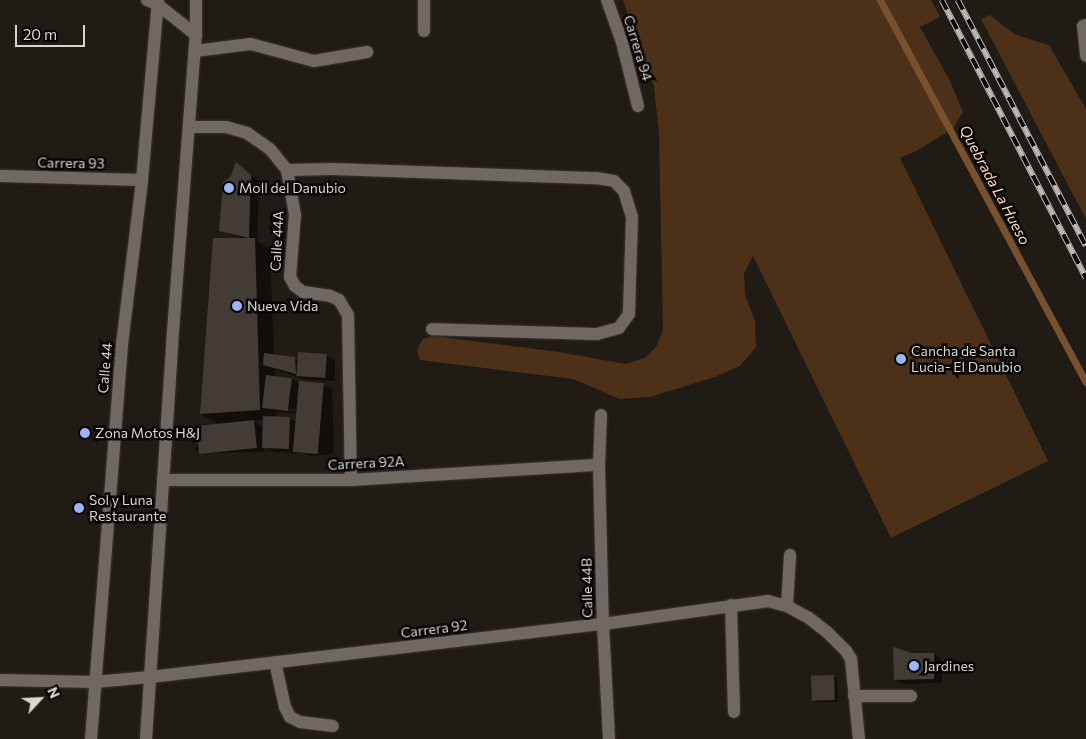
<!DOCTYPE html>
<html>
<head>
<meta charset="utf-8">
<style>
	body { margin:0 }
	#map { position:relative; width:1086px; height:739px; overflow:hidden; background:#211b16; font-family:Commissioner,sans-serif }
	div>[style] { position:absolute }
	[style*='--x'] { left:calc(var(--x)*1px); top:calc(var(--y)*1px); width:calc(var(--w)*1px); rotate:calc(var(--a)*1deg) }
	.green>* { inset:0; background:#4c3017 }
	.shadow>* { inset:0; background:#0007 }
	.stream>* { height:7px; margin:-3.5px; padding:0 3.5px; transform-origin:3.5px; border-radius:3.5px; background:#78512f }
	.building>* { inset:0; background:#423b36; transform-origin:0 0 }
	.roads { filter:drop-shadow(0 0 1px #3c3834) drop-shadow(0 0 1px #3c3834) }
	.minor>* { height:12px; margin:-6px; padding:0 6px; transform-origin:6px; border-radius:6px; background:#706963 }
	.rail>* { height:5.5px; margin-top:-2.75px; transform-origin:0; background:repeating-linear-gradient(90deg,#080605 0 11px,#bcb8b4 0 22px); box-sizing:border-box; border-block:1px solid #bcb8b4 }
	.dots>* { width:14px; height:14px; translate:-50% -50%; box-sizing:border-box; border:2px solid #080605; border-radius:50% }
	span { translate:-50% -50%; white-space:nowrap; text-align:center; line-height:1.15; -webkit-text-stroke:5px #080605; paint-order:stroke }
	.street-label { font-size:14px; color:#d9d5d1 }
	.poi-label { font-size:14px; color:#d9d5d1 }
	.left { translate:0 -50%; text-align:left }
	.water-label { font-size:15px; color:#fcd4b5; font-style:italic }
	.north { position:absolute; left:15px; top:674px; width:50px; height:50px; -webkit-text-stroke:4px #080605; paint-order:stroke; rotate:65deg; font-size:14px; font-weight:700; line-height:20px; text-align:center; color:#d9d5d1 }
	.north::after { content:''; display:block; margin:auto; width:18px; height:22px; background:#d9d5d1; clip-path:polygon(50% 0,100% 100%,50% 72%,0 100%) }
	.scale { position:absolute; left:15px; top:25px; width:70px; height:22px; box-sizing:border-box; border:2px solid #d9d5d1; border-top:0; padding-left:6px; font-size:15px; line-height:18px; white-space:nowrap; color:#d9d5d1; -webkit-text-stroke:4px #080605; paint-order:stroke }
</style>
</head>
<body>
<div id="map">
	<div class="green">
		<i style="clip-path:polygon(623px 0,931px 0,940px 17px,920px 27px,950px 81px,963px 112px,953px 129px,916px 151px,900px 158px,1048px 461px,891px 538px,753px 256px,744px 273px,745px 294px,755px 321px,756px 347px,740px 366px,715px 377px,650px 397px,620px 399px,573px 379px,420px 360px,417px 351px,419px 345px,423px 339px,433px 336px,559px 352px,626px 364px,645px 358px,656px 347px,663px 330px,659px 134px,654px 86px)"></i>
		<i style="clip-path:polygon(990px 15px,1014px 34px,1049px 45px,1086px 109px,1086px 219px,981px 19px)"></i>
	</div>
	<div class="shadow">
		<i style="clip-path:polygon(evenodd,237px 164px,259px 181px,257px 241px,270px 249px,274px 355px,299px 361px,326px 355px,335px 360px,335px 381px,307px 380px,274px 369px,275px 377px,292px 379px,300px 384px,323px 384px,332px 389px,334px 454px,309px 456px,299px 450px,299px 453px,273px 452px,264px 447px,265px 452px,203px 453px,194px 449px,217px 423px,201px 414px,241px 238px,220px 231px,237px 164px,276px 407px,298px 410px,298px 412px,276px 410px,276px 407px,237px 164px,276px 412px,301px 414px,301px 440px,299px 440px,298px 423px,289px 418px,276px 418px,276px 412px,237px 164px,252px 420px,264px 420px,264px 427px,252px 420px)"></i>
		<i style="clip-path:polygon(912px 654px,934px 654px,942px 659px,942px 683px,903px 684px,895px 679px)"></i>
		<i style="clip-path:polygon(834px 676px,837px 678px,838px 702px,817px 702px,813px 700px)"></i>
	</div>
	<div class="stream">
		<i style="--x:880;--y:0;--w:434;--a:61.7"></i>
	</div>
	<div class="building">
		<i style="clip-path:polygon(236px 162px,251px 175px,249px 238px,219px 231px,223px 182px,231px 176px)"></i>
		<i style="clip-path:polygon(213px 238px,255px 238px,260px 410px,200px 414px)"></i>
		<i style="left:298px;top:352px;width:29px;height:24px;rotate:4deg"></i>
		<i style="clip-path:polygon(264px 353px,295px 357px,296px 374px,263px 365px)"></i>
		<i style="left:266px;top:375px;width:26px;height:33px;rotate:7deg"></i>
		<i style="left:299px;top:381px;width:25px;height:71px;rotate:5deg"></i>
		<i style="left:263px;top:416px;width:27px;height:32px;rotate:2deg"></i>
		<i style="left:254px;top:420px;width:28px;height:58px;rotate:84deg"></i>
		<i style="clip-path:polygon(893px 647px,912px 653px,934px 653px,934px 679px,894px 680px)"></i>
		<i style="left:834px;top:675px;width:25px;height:23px;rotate:88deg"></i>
	</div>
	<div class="roads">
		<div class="minor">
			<i style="--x:147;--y:0;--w:11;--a:22"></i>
			<i style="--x:157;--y:4;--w:50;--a:38.5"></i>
			<i style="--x:607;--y:0;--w:45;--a:70.3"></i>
			<i style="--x:622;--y:42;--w:66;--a:76"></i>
			<i style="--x:1086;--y:25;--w:3;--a:162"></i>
			<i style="--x:1083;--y:26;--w:30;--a:84"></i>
			<i style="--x:424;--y:31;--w:31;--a:-90"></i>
			<i style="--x:195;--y:51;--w:56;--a:-7.1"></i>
			<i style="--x:251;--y:44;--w:65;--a:15.1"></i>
			<i style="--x:314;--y:61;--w:54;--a:-9.6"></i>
			<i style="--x:189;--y:127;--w:37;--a:0"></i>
			<i style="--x:226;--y:127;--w:22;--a:16"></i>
			<i style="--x:247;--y:133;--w:28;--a:35"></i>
			<i style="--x:270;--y:149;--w:27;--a:51"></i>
			<i style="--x:287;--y:170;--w:46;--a:79.9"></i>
			<i style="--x:295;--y:215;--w:62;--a:94.6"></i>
			<i style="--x:290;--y:277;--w:10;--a:61"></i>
			<i style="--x:295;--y:286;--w:10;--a:37"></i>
			<i style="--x:303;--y:292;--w:27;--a:8"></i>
			<i style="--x:330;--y:296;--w:10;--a:24"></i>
			<i style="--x:339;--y:300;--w:17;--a:59"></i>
			<i style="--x:348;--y:315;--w:165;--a:89"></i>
			<i style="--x:287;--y:170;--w:46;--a:-1.2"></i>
			<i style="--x:333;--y:169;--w:263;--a:2"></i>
			<i style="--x:596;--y:178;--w:18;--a:9"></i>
			<i style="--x:614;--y:181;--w:14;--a:45"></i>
			<i style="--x:624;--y:191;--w:27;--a:73"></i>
			<i style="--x:632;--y:217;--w:97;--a:91.8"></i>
			<i style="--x:629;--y:314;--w:17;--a:126"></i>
			<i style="--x:619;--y:328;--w:23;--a:165"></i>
			<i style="--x:597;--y:334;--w:165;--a:-178.3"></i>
			<i style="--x:0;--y:176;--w:142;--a:1.6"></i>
			<i style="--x:599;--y:465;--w:50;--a:-87.7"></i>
			<i style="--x:163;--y:480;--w:188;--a:0"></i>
			<i style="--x:351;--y:480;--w:248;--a:-3.5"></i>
			<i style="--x:599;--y:465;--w:159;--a:88.6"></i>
			<i style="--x:603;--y:624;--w:115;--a:87"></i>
			<i style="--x:731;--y:605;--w:107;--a:88.4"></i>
			<i style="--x:787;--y:606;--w:51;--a:-86.6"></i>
			<i style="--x:275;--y:662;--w:46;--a:77.5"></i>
			<i style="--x:285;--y:707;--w:11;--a:63"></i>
			<i style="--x:290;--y:717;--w:11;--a:27"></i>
			<i style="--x:300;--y:722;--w:33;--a:7"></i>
			<i style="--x:0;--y:680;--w:95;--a:1.2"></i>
			<i style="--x:95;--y:682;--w:55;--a:-5.2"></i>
			<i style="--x:150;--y:677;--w:456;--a:-6.7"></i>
			<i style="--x:603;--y:624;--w:167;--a:-7.9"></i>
			<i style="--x:768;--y:601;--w:20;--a:15"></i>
			<i style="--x:787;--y:606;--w:25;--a:29"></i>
			<i style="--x:809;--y:618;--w:23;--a:38"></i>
			<i style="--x:827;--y:632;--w:27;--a:45"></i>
			<i style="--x:846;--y:651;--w:9;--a:58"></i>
			<i style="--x:851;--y:659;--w:80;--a:84.3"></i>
			<i style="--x:854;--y:696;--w:57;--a:0"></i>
			<i style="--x:91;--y:739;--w:396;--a:-85.5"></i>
			<i style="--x:122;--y:344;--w:165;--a:-83"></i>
			<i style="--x:142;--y:180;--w:181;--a:-84.9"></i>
			<i style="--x:146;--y:739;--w:396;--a:-86.2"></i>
			<i style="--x:172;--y:344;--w:310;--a:-85.6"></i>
			<i style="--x:196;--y:35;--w:35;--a:-90"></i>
		</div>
	</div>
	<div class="rail">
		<i style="--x:942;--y:0;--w:313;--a:62.6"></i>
		<i style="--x:958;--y:0;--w:277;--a:62.5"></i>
	</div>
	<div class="dots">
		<i style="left:229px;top:188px;background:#9db4fd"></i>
		<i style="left:237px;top:306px;background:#9db4fd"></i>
		<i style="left:901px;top:359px;background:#9db4fd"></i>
		<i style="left:85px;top:433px;background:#9db4fd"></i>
		<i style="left:79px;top:508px;background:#9db4fd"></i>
		<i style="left:914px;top:666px;background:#9db4fd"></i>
	</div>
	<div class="street-label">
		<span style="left:638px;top:48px;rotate:73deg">Carrera 94</span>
		<span style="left:71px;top:163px;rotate:1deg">Carrera 93</span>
		<span style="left:277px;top:241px;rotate:-87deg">Calle 44A</span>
		<span style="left:105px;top:368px;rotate:-85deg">Calle 44</span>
		<span style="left:366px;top:463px;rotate:-3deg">Carrera 92A</span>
		<span style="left:587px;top:588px;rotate:-91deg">Calle 44B</span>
		<span style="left:434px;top:629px;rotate:-7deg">Carrera 92</span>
	</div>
	<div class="poi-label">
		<span class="left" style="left:239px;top:188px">Moll del Danubio</span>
		<span class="left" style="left:247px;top:306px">Nueva Vida</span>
		<span class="left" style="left:911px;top:359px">Cancha de Santa<br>Lucia- El Danubio</span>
		<span class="left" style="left:95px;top:433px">Zona Motos H&amp;J</span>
		<span class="left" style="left:89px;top:508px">Sol y Luna<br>Restaurante</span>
		<span class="left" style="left:924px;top:666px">Jardines</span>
	</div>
	<div class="water-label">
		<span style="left:995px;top:185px;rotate:62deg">Quebrada La Hueso</span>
	</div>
	<div class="north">N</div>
	<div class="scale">20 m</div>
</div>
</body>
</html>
